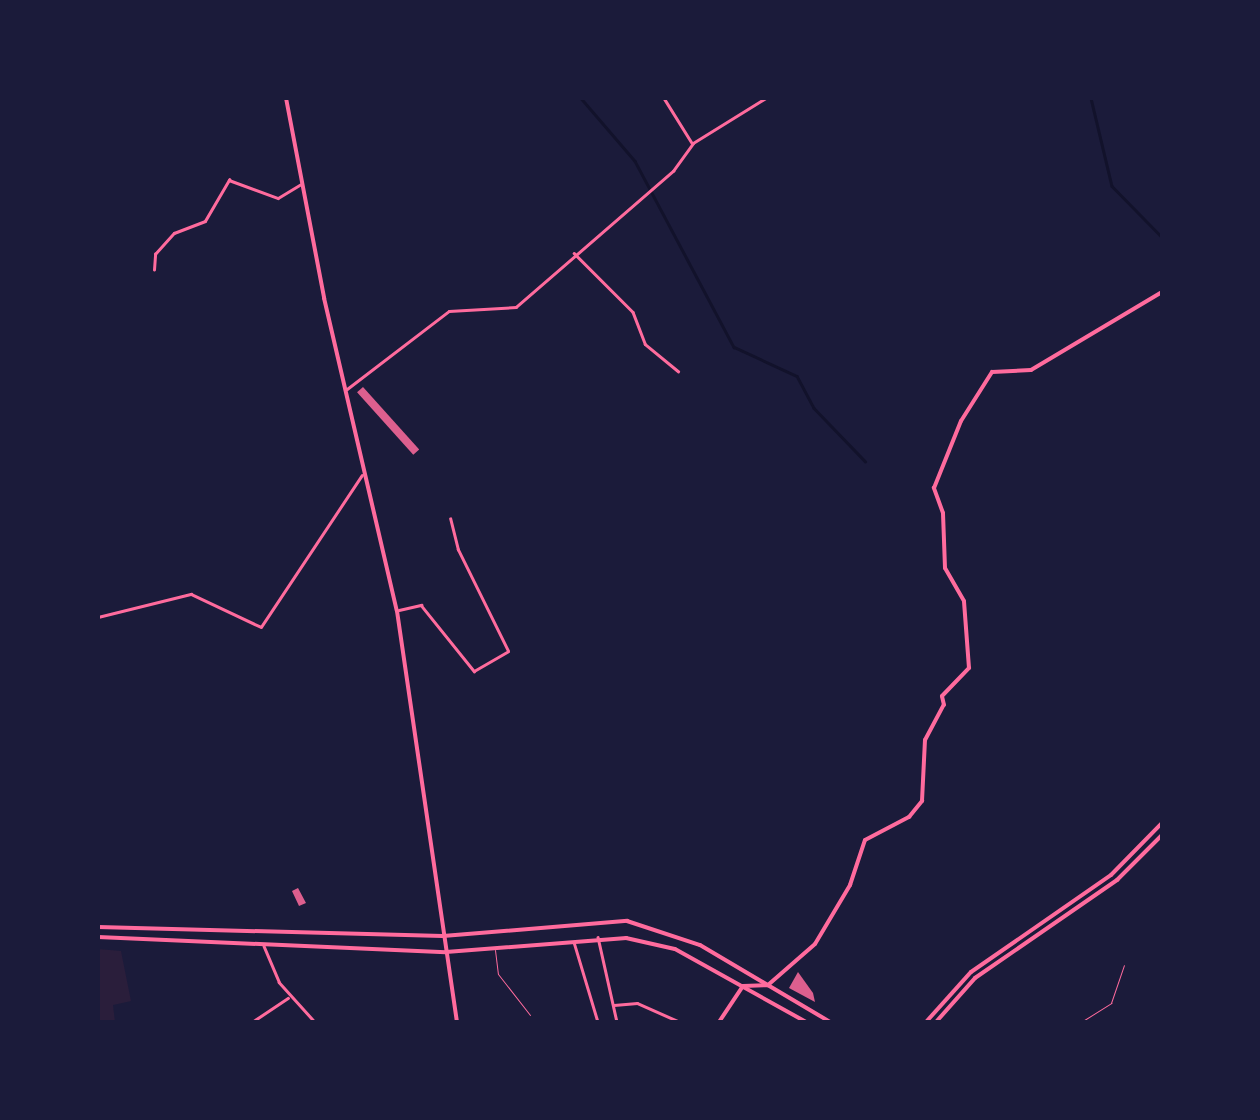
<!DOCTYPE html>
<html>
<head>
<meta charset="utf-8">
<style>
	body { margin:0 }
	#map { position:relative; width:1260px; height:1120px; overflow:hidden; background:#1b1b3a; font-family:"Noto Sans",sans-serif }
	div>[style] { position:absolute }
	[style*='--x'] { left:calc(var(--x)*1px); top:calc(var(--y)*1px); width:calc(var(--w)*1px); rotate:calc(var(--a)*1deg) }
	.green>* { inset:0; background:#2a1e3b }
	.stream>* { height:2.5px; margin:-1.25px; padding:0 1.25px; transform-origin:1.25px; border-radius:1.25px; background:#12122b }
	.building>* { inset:0; background:#dd5f8e; transform-origin:0 0 }
	.service>* { height:1px; margin:-0.5px; padding:0 0.5px; transform-origin:0.5px; border-radius:0.5px; background:#ff6b9d }
	.minor>* { height:2.5px; margin:-1.25px; padding:0 1.25px; transform-origin:1.25px; border-radius:1.25px; background:#ff6b9d }
	.tertiary>* { height:4px; margin:-2px; padding:0 2px; transform-origin:2px; border-radius:2px; background:#ff6b9d }
	span { translate:-50% -50%; white-space:nowrap; text-align:center; line-height:1.15; -webkit-text-stroke:8px #1b1b3a; paint-order:stroke }
	.frame { position:absolute; inset:0; border:100px solid #1b1b3a; pointer-events:none }
</style>
</head>
<body>
<div id="map">
	<div class="green">
		<i style="clip-path:polygon(98px 949px,121px 951px,131px 1001px,113px 1005px,115px 1022px,98px 1022px)"></i>
	</div>
	<div class="stream">
		<i style="--x:581;--y:98;--w:83;--a:49.4"></i>
		<i style="--x:635;--y:161;--w:211;--a:62"></i>
		<i style="--x:734;--y:347;--w:69;--a:24.7"></i>
		<i style="--x:797;--y:376;--w:36;--a:62"></i>
		<i style="--x:814;--y:408;--w:74;--a:46.1"></i>
		<i style="--x:1091;--y:98;--w:90;--a:76.6"></i>
		<i style="--x:1112;--y:186;--w:71;--a:45.6"></i>
	</div>
	<div class="building">
		<i style="left:363px;top:387px;width:84px;height:8px;rotate:48deg"></i>
		<i style="clip-path:polygon(298px 888px,306px 903px,299px 906px,292px 891px)"></i>
		<i style="clip-path:polygon(798px 972px,813px 993px,815px 1002px,789px 988px)"></i>
	</div>
	<div class="service">
		<i style="--x:495;--y:950;--w:24;--a:83"></i>
		<i style="--x:498;--y:974;--w:52;--a:52"></i>
		<i style="--x:1081;--y:1022;--w:36;--a:-32"></i>
		<i style="--x:1111;--y:1003;--w:40;--a:-71.1"></i>
	</div>
	<div class="minor">
		<i style="--x:475;--y:98;--w:12;--a:0"></i>
		<i style="--x:664;--y:98;--w:53;--a:58.1"></i>
		<i style="--x:574;--y:253;--w:83;--a:45"></i>
		<i style="--x:633;--y:312;--w:34;--a:69"></i>
		<i style="--x:645;--y:344;--w:43;--a:39.3"></i>
		<i style="--x:154;--y:270;--w:16;--a:-86"></i>
		<i style="--x:155;--y:254;--w:28;--a:-48"></i>
		<i style="--x:174;--y:233;--w:33;--a:-21"></i>
		<i style="--x:205;--y:221;--w:48;--a:-59.7"></i>
		<i style="--x:229;--y:180;--w:52;--a:20.2"></i>
		<i style="--x:278;--y:198;--w:26;--a:-31"></i>
		<i style="--x:347;--y:389;--w:128;--a:-37.4"></i>
		<i style="--x:449;--y:311;--w:67;--a:-3.4"></i>
		<i style="--x:516;--y:307;--w:208;--a:-40.9"></i>
		<i style="--x:673;--y:171;--w:34;--a:-54"></i>
		<i style="--x:693;--y:143;--w:86;--a:-31.7"></i>
		<i style="--x:399;--y:610;--w:23;--a:-13"></i>
		<i style="--x:421;--y:605;--w:85;--a:51.2"></i>
		<i style="--x:474;--y:671;--w:39;--a:-30"></i>
		<i style="--x:508;--y:651;--w:113;--a:-116.3"></i>
		<i style="--x:458;--y:550;--w:32;--a:-104"></i>
		<i style="--x:98;--y:617;--w:96;--a:-13.9"></i>
		<i style="--x:191;--y:594;--w:77;--a:25.2"></i>
		<i style="--x:261;--y:627;--w:182;--a:-56.4"></i>
		<i style="--x:598;--y:937;--w:87;--a:77.4"></i>
		<i style="--x:574;--y:942;--w:84;--a:73.3"></i>
		<i style="--x:264;--y:946;--w:39;--a:67"></i>
		<i style="--x:279;--y:982;--w:54;--a:48"></i>
		<i style="--x:614;--y:1005;--w:23;--a:-5"></i>
		<i style="--x:637;--y:1003;--w:47;--a:23.8"></i>
		<i style="--x:252;--y:1022;--w:43;--a:-33.7"></i>
	</div>
	<div class="tertiary">
		<i style="--x:286;--y:98;--w:204;--a:79.2"></i>
		<i style="--x:324;--y:298;--w:321;--a:76.9"></i>
		<i style="--x:397;--y:611;--w:415;--a:81.7"></i>
		<i style="--x:98;--y:927;--w:345;--a:1.5"></i>
		<i style="--x:443;--y:936;--w:185;--a:-4.7"></i>
		<i style="--x:627;--y:921;--w:77;--a:18.2"></i>
		<i style="--x:700;--y:945;--w:151;--a:30.6"></i>
		<i style="--x:98;--y:937;--w:348;--a:2.5"></i>
		<i style="--x:446;--y:952;--w:181;--a:-4.4"></i>
		<i style="--x:626;--y:938;--w:50;--a:12.7"></i>
		<i style="--x:675;--y:949;--w:150;--a:29.1"></i>
		<i style="--x:719;--y:1022;--w:43;--a:-56.3"></i>
		<i style="--x:743;--y:986;--w:25;--a:-2"></i>
		<i style="--x:768;--y:985;--w:62;--a:-41.1"></i>
		<i style="--x:815;--y:944;--w:69;--a:-59.3"></i>
		<i style="--x:850;--y:885;--w:47;--a:-71.6"></i>
		<i style="--x:865;--y:840;--w:50;--a:-27.6"></i>
		<i style="--x:909;--y:817;--w:21;--a:-51"></i>
		<i style="--x:922;--y:801;--w:61;--a:-87.2"></i>
		<i style="--x:925;--y:740;--w:40;--a:-62"></i>
		<i style="--x:944;--y:705;--w:9;--a:-103"></i>
		<i style="--x:942;--y:696;--w:39;--a:-46"></i>
		<i style="--x:969;--y:668;--w:67;--a:-94.3"></i>
		<i style="--x:964;--y:601;--w:38;--a:-120"></i>
		<i style="--x:945;--y:568;--w:55;--a:-92.1"></i>
		<i style="--x:943;--y:513;--w:27;--a:-110"></i>
		<i style="--x:934;--y:488;--w:72;--a:-68.1"></i>
		<i style="--x:961;--y:421;--w:58;--a:-57.7"></i>
		<i style="--x:992;--y:372;--w:39;--a:-3"></i>
		<i style="--x:1031;--y:370;--w:152;--a:-30.8"></i>
		<i style="--x:926;--y:1022;--w:67;--a:-48"></i>
		<i style="--x:971;--y:972;--w:170;--a:-34.7"></i>
		<i style="--x:1111;--y:875;--w:73;--a:-45.6"></i>
		<i style="--x:936;--y:1022;--w:59;--a:-48.4"></i>
		<i style="--x:975;--y:978;--w:173;--a:-34.6"></i>
		<i style="--x:1117;--y:880;--w:64;--a:-45"></i>
	</div>
	<div class="frame"></div>
</div>
</body>
</html>
